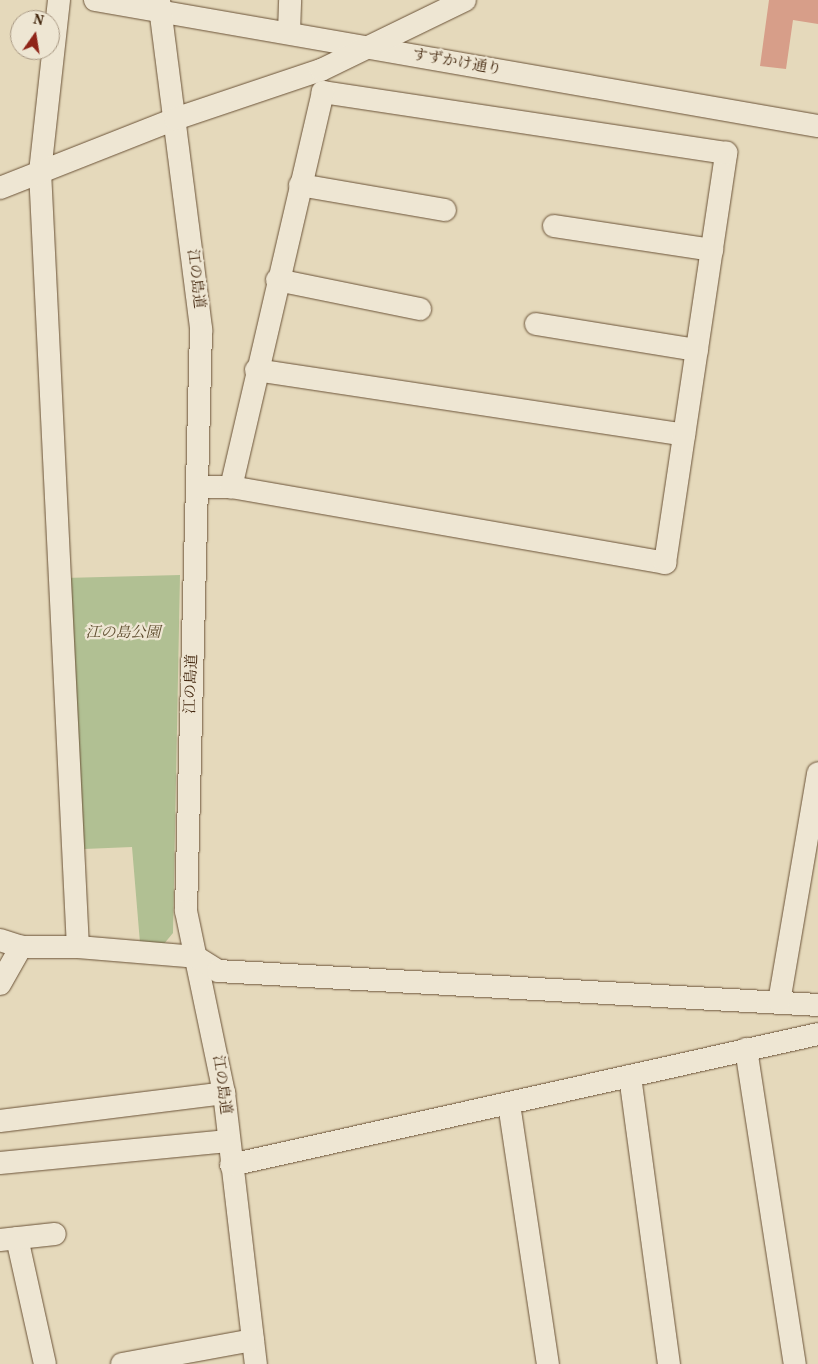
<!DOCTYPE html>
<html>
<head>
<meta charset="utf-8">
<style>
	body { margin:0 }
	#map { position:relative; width:818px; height:1364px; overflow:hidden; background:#e5d9bb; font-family:Vollkorn,"Noto Serif JP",serif }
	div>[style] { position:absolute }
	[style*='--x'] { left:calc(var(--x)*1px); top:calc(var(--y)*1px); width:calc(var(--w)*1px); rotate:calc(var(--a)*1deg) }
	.green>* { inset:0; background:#b1c093 }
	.building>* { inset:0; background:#d79e89 }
	.roads { filter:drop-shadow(0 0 1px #6b5338) drop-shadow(0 0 1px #6b5338) }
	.minor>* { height:22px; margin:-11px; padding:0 11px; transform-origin:11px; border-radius:11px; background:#eee6d3 }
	span { translate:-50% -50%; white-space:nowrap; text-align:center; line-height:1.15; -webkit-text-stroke:4.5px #eee6d3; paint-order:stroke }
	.street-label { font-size:15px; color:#42260d }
	.park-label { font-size:15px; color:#5e4c2e; font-style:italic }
	.north { position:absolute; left:10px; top:10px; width:50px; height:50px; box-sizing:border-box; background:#eee6d3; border:1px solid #a99984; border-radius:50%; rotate:13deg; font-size:14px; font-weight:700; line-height:20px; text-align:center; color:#42260d }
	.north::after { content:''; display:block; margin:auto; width:18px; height:22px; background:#8f2418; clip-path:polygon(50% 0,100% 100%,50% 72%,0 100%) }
</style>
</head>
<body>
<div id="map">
	<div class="green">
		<i style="clip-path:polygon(180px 575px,173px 933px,163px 945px,140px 943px,132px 847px,84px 849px,64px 578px)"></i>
	</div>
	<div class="building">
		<i style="clip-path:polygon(769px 0,818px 0,818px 24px,793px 20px,786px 69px,760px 66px)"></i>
	</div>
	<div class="roads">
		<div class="minor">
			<i style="--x:59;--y:0;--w:172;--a:96.3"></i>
			<i style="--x:40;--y:171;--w:777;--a:87.2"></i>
			<i style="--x:95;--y:0;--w:734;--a:9.89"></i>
			<i style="--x:159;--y:0;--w:333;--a:82.7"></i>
			<i style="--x:201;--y:330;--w:581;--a:91.48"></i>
			<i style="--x:186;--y:911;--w:186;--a:78.2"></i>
			<i style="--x:224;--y:1093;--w:273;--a:83.3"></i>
			<i style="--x:289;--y:32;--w:32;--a:-88"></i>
			<i style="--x:300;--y:185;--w:147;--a:9.8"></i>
			<i style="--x:0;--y:188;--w:188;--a:-21.5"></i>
			<i style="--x:175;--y:119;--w:154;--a:-18.6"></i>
			<i style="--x:321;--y:70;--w:160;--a:-25.9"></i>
			<i style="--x:554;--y:226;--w:160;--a:8.6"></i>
			<i style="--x:277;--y:280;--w:146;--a:11.5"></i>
			<i style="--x:536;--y:324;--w:163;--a:9.2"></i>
			<i style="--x:256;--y:370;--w:433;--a:8.6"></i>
			<i style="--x:198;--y:487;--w:33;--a:0"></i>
			<i style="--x:231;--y:487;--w:441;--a:9.9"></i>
			<i style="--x:665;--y:563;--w:415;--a:-81.5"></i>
			<i style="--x:726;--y:153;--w:408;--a:-171.4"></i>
			<i style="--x:323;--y:92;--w:406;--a:103.1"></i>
			<i style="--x:0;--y:940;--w:22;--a:18"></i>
			<i style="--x:21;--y:947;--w:57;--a:0"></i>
			<i style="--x:78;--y:947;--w:118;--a:4.8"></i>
			<i style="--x:196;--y:957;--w:26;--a:32"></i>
			<i style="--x:218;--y:971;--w:601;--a:3.24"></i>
			<i style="--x:0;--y:984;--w:43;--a:-60.4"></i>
			<i style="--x:779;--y:1002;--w:232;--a:-80.3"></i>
			<i style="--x:746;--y:1049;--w:319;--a:81.2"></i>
			<i style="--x:630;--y:1076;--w:291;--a:82.3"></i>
			<i style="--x:509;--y:1104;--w:263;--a:81.5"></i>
			<i style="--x:0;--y:1121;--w:226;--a:-7.1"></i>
			<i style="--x:0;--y:1163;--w:229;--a:-5.5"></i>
			<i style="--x:231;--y:1165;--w:601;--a:-12.58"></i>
			<i style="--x:17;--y:1238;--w:129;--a:77.5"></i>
			<i style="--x:0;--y:1240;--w:55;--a:-6.2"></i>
			<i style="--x:122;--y:1364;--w:133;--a:-10.4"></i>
		</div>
	</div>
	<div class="street-label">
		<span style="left:457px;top:63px;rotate:10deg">すずかけ通り</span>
		<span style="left:195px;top:279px;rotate:83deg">江の島道</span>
		<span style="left:192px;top:684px;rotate:-88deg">江の島道</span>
		<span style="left:221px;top:1085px;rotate:82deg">江の島道</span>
	</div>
	<div class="park-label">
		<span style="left:123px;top:634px">江の島公園</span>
	</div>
	<div class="north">N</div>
</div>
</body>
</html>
